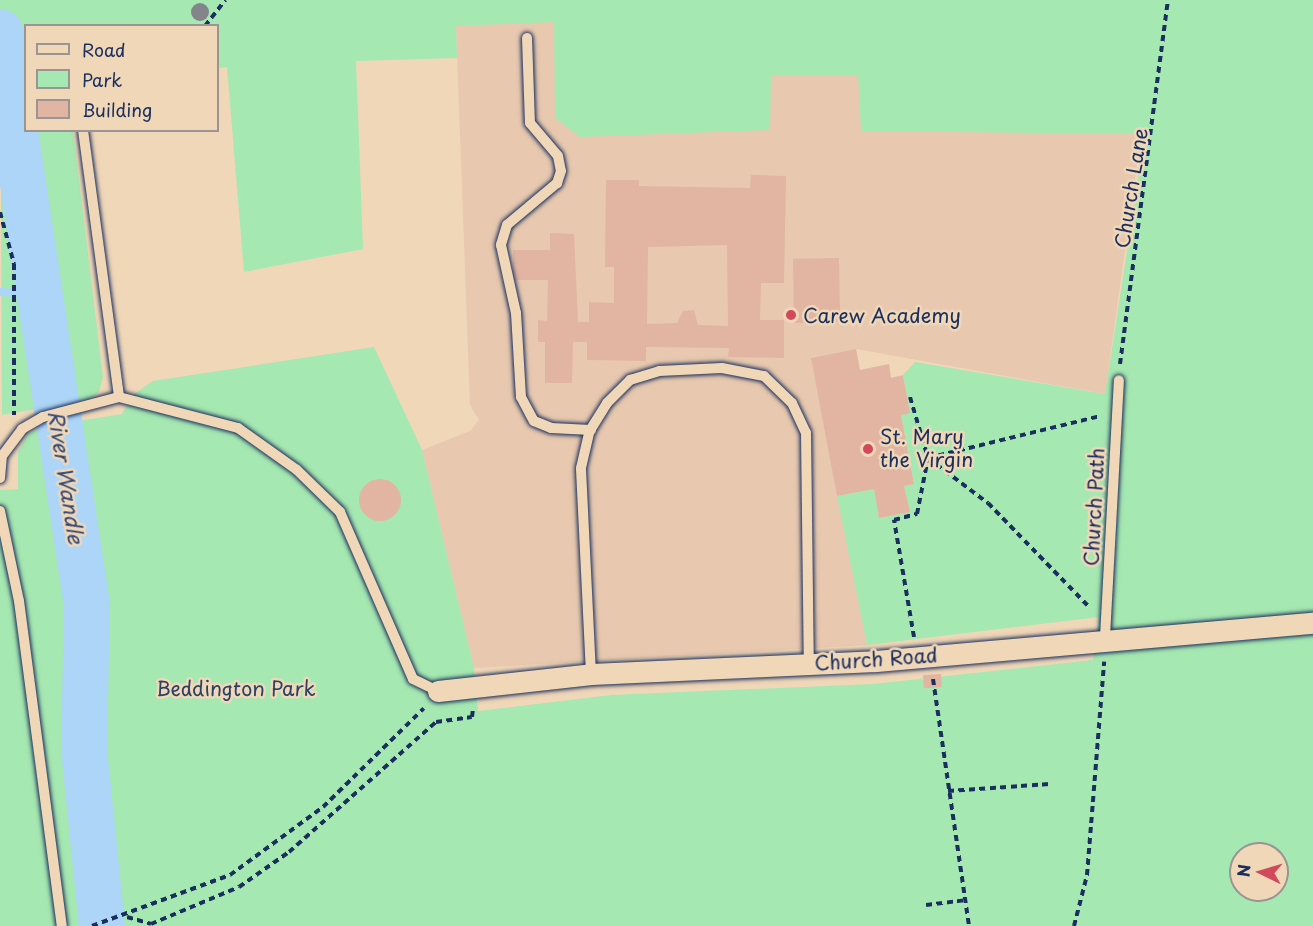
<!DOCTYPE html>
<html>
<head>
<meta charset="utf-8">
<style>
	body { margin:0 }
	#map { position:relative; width:1313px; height:926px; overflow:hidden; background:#f0d7b8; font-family:"Playpen Sans",sans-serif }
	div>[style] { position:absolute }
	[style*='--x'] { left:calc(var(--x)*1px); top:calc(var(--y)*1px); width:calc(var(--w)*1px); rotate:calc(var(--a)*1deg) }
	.built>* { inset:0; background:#e8c9af }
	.green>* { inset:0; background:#a6e8b1 }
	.stream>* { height:8px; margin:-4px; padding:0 4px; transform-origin:4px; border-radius:4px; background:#acd5f7 }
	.river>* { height:46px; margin:-23px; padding:0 23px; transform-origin:23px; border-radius:23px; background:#acd5f7 }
	.building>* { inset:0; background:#e2b4a2; transform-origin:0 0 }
	.round { border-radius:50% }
	.path>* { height:4px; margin-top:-2px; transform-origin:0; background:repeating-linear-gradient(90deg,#1b2f5e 0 6px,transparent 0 10.5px) }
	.roads { filter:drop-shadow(0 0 2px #1b2f5e) drop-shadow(0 0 2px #1b2f5e) }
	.lane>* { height:10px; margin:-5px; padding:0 5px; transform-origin:5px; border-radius:5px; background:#f0d7b8 }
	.street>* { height:21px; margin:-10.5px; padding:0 10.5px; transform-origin:10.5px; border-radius:10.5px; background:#f0d7b8 }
	.trees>* { width:18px; height:18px; margin:-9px; border-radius:50%; background:#83858b }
	.dots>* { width:16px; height:16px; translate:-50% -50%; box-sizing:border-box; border:3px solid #f0d7b8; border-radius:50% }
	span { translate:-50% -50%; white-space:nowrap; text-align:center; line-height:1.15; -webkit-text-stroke:5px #f0d7b8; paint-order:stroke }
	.street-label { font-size:20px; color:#1b2f5e }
	.poi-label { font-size:20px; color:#1b2f5e }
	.left { translate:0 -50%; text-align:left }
	.park-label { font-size:20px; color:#294266 }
	.water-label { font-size:21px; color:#314875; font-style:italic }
	.legend { position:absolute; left:24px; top:24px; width:195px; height:108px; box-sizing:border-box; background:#f0d7b8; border:2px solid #9b9494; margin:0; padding:8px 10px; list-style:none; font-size:18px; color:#1b2f5e }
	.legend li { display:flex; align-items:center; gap:12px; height:30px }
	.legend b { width:30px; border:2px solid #9b9494 }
	.north { position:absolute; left:1229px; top:842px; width:60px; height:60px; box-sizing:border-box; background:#f0d7b8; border:2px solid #9b9494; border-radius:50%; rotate:275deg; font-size:16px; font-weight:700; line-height:24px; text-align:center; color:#1b2f5e }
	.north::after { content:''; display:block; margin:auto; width:21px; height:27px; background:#d1495b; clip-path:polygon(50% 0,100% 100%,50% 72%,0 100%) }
</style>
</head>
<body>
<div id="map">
	<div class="built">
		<i style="clip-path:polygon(455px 0,1160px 0,1105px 394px,856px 349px,811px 358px,867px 645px,474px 668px,422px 450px,470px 431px,479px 420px,470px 405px)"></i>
	</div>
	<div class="green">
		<i style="clip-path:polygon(evenodd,0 0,1313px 0,1313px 926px,0 926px,0 490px,18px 489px,18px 452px,28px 434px,41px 427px,122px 414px,134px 394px,153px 381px,374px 347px,422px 450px,474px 668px,478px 711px,611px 695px,873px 684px,1093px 660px,1099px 617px,867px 645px,837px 496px,874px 489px,879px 518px,909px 512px,904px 486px,914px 484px,901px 415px,910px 412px,903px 375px,915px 362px,1105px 394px,1145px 134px,861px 131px,858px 75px,771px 76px,770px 130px,580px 137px,555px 118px,554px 22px,456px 26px,457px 58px,356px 61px,363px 249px,244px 272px,227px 67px,218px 68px,218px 26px,26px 26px,26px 130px,73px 131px,103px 377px,99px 392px,89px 400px,2px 415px,0 0,1241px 854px,1277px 854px,1277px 890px,1241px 890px,1241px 854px)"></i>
	</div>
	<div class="stream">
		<i style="--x:0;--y:292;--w:42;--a:2.7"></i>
	</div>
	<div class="river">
		<i style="--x:0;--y:32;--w:580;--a:81.37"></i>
		<i style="--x:87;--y:605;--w:144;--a:91.2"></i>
		<i style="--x:84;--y:749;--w:178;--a:84.2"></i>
	</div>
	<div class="building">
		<i style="clip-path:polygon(evenodd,751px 175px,786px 176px,784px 283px,761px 283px,760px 320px,784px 320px,784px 358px,728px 357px,729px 348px,646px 347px,646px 361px,587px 360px,587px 342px,573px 342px,572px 383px,545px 383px,545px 342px,538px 342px,538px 320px,547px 321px,548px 280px,513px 280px,513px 250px,550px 250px,550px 233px,574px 234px,578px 322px,589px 322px,589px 302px,614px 303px,614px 267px,605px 267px,606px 180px,639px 180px,639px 186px,750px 188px,751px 175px,727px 245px,728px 326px,698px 325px,694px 310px,683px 311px,677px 323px,647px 324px,648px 247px,727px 245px)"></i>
		<i style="left:839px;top:258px;width:64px;height:46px;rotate:89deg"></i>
		<i style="clip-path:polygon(856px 349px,860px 370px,889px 364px,891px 378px,903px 375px,910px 413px,901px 415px,914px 484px,904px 486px,910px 512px,879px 518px,874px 489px,837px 496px,811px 358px)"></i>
		<i class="round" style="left:359px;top:479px;width:42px;height:42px"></i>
		<i style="left:941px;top:674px;width:13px;height:18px;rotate:86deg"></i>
	</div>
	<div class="path">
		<i style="--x:205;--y:26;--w:33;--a:-52"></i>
		<i style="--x:0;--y:212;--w:54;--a:74.9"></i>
		<i style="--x:14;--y:264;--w:151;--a:90"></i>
		<i style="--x:1120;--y:364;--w:367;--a:-82.5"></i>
		<i style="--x:910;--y:397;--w:64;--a:73.6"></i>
		<i style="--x:928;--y:458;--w:75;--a:36.9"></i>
		<i style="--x:988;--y:503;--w:144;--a:45.8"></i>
		<i style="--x:914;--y:637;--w:119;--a:-99.7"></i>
		<i style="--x:894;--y:520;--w:24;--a:-15"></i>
		<i style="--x:917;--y:514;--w:57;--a:-78.9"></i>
		<i style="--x:928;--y:458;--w:177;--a:-13.7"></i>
		<i style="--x:933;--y:679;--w:250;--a:81.7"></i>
		<i style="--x:948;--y:791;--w:102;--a:-3.9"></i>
		<i style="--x:926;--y:905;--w:38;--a:-7"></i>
		<i style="--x:127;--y:917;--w:25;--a:16"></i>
		<i style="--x:151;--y:924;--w:95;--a:-22.8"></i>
		<i style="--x:239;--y:887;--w:61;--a:-35"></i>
		<i style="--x:289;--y:852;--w:196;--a:-41.5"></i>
		<i style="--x:436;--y:722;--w:36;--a:-8"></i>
		<i style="--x:472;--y:717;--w:8;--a:-83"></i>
		<i style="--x:92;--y:926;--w:147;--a:-20.3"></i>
		<i style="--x:230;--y:875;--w:115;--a:-36.2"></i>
		<i style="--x:323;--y:807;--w:141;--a:-44.4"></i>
		<i style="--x:1074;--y:926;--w:53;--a:-75.7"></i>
		<i style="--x:1087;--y:875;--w:214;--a:-85.4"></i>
	</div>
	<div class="roads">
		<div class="lane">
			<i style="--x:527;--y:38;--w:85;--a:88"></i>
			<i style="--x:530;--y:123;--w:43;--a:49.7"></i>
			<i style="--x:558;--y:156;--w:15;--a:79"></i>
			<i style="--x:561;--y:171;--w:13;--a:108"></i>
			<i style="--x:557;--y:183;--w:65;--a:140"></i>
			<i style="--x:507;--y:225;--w:21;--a:107"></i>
			<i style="--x:501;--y:245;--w:70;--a:77.6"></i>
			<i style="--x:516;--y:313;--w:84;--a:86.6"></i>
			<i style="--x:521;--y:397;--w:27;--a:62"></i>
			<i style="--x:534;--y:421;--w:18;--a:22"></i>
			<i style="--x:551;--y:428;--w:40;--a:2.9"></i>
			<i style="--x:83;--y:130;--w:269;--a:82.3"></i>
			<i style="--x:0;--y:478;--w:22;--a:-85"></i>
			<i style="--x:2;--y:456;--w:34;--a:-53"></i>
			<i style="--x:22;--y:429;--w:24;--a:-30"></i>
			<i style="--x:43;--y:417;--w:79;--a:-14.7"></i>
			<i style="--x:119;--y:397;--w:123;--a:14.6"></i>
			<i style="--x:238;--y:428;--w:72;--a:35.4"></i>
			<i style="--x:297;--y:470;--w:60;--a:44.3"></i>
			<i style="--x:340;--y:512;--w:182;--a:66.4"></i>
			<i style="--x:413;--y:679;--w:28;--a:26"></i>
			<i style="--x:0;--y:511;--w:92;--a:78.1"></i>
			<i style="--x:19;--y:601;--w:328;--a:82.5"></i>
			<i style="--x:1105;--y:637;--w:257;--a:-86.9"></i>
			<i style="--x:591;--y:674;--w:206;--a:-92.8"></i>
			<i style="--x:581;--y:468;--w:37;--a:-77"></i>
			<i style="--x:589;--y:432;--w:34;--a:-58"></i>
			<i style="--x:607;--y:403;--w:33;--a:-45"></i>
			<i style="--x:630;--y:380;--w:30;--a:-17"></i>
			<i style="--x:659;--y:371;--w:63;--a:-2.7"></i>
			<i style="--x:722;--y:368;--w:43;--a:10.8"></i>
			<i style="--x:764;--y:376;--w:39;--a:44"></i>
			<i style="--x:792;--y:403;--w:33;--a:65"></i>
			<i style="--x:806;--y:433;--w:231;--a:89.3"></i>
		</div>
		<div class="street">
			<i style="--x:438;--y:691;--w:154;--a:-6.3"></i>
			<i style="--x:591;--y:674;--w:284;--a:-2.6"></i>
			<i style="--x:875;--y:661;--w:440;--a:-5"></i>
		</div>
	</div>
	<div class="trees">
		<i style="left:200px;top:12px"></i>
	</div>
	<div class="dots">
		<i style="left:791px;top:315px;background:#d1495b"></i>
		<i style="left:868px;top:449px;background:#d1495b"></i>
	</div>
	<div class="street-label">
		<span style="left:1131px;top:188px;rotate:-81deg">Church Lane</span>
		<span style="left:1094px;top:507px;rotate:-87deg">Church Path</span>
		<span style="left:876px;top:659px;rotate:-4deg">Church Road</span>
	</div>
	<div class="poi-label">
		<span class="left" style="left:803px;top:315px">Carew Academy</span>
		<span class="left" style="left:880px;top:448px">St. Mary<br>the Virgin</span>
	</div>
	<div class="park-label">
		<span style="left:236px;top:688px">Beddington Park</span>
	</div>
	<div class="water-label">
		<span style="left:67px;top:477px;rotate:81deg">River Wandle</span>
	</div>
	<ul class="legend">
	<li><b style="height:8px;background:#f0d7b8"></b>Road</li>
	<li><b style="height:16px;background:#a6e8b1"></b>Park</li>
	<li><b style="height:16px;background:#e2b4a2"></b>Building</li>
	</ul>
	<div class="north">N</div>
</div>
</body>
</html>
